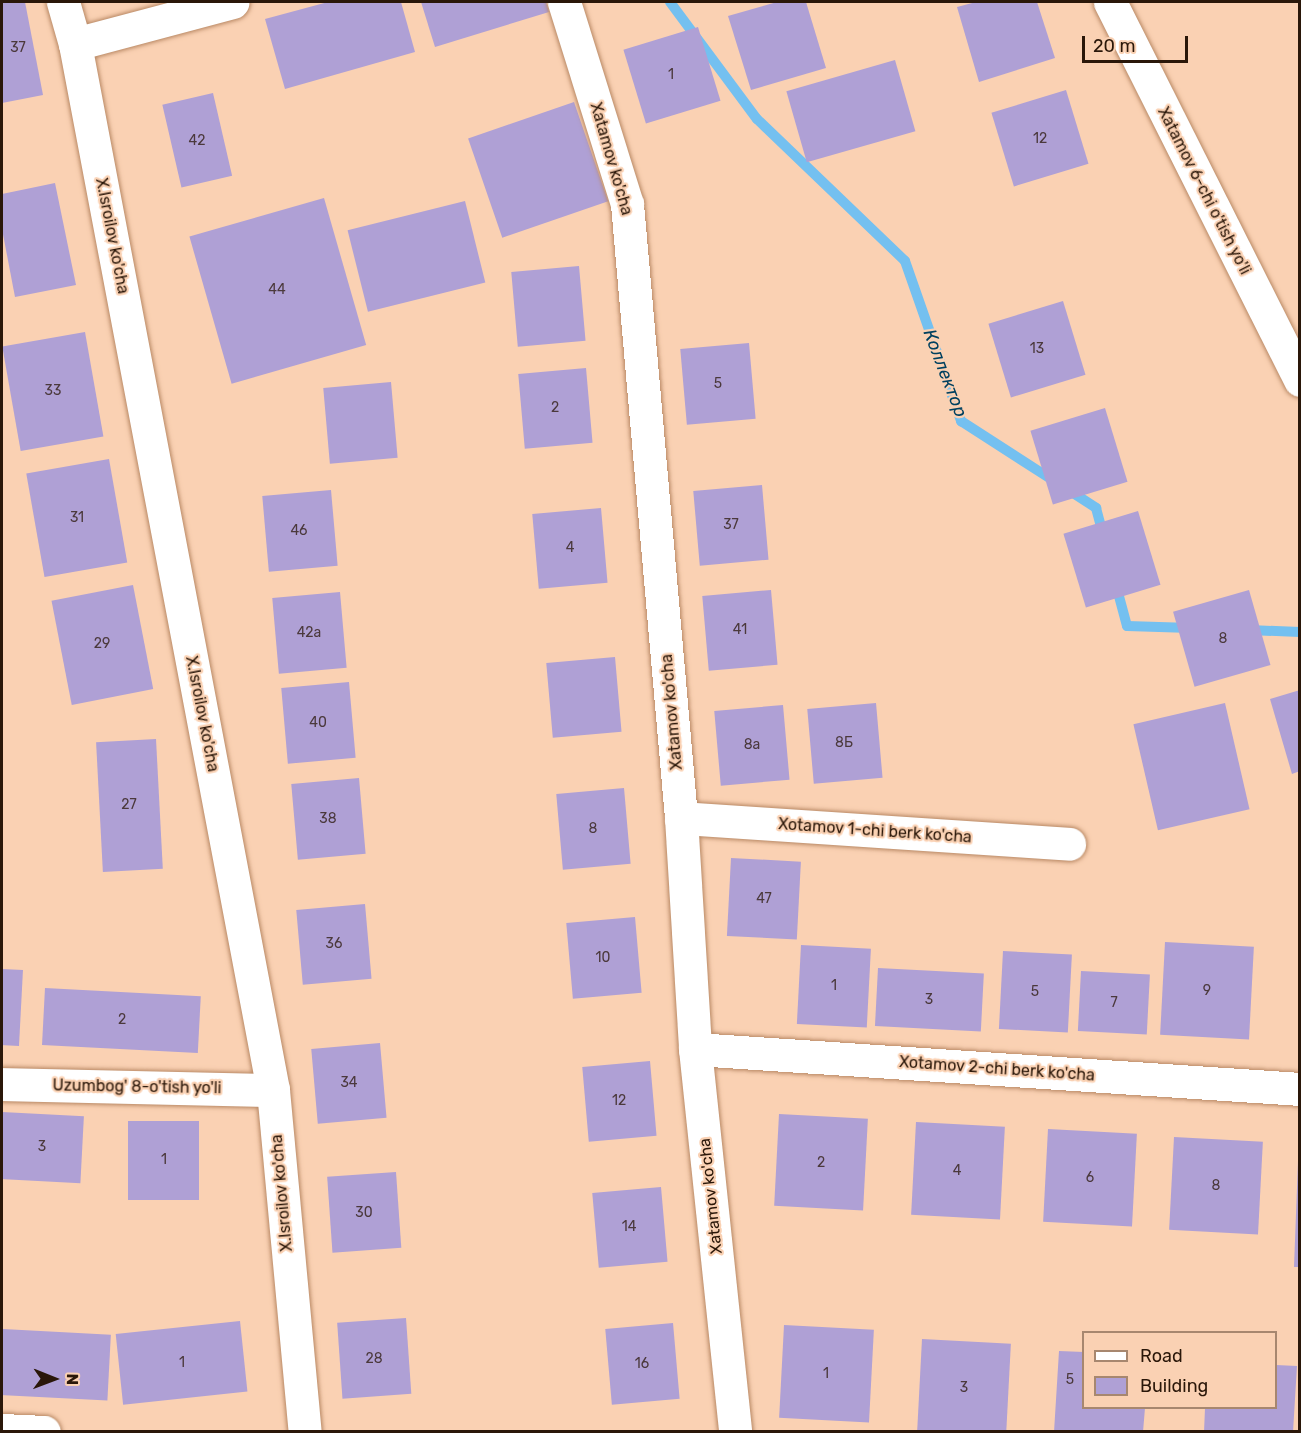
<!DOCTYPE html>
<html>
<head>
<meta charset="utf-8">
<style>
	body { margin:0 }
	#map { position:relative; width:1301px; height:1433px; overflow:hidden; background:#fad1b3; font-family:Rubik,sans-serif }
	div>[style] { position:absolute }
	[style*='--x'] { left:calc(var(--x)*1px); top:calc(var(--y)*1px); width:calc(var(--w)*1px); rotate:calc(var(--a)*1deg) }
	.stream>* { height:10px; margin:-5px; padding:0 5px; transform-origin:5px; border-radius:5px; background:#74c0f0 }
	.building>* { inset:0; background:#afa0d5; transform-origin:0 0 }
	.roads { filter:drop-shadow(0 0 2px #b98965) drop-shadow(0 0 2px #b98965) }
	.street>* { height:33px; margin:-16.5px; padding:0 16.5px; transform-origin:16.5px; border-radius:16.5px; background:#fff }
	span { translate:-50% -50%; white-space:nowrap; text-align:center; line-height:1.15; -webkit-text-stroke:4.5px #fad1b3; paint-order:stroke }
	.number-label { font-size:14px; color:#4b393c }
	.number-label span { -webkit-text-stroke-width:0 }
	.street-label { font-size:16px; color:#2a1709 }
	.water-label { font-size:18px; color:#00405f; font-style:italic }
	.frame { position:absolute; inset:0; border:3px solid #2a1709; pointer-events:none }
	.legend { position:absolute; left:1082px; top:1331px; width:195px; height:78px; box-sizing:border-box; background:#fad1b3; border:2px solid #a7876f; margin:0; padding:8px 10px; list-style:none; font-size:18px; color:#2a1709 }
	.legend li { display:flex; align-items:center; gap:12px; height:30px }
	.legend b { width:30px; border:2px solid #a7876f }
	.north { position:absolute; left:24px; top:1349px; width:60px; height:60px; -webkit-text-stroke:4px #fad1b3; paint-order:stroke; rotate:91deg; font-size:16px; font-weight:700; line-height:24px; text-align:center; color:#2a1709 }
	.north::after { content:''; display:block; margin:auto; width:21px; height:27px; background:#2a1709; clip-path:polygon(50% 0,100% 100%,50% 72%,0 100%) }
	.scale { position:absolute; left:1082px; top:36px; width:106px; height:27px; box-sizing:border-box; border:3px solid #2a1709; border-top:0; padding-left:8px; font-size:18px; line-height:21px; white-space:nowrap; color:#2a1709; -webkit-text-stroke:4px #fad1b3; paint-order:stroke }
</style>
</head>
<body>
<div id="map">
	<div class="stream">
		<i style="--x:670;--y:2;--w:146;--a:53.4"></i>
		<i style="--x:757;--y:119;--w:205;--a:43.8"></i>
		<i style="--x:905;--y:261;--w:170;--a:70.7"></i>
		<i style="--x:961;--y:421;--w:111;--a:32.8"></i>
		<i style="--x:1067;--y:489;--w:35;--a:33"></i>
		<i style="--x:1096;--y:508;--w:28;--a:75"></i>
		<i style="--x:1116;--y:585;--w:42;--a:75"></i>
		<i style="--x:1127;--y:626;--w:64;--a:1.8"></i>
		<i style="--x:1249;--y:630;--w:51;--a:2.2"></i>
	</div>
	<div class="building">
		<i style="clip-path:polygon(2px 2px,25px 2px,43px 95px,2px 103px)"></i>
		<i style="clip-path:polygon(328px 2px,401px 2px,415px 52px,285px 89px,265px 19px)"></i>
		<i style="clip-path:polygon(421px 2px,546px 2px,549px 12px,435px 47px)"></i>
		<i style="clip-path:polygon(777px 2px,806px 2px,826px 68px,751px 90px,728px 16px)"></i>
		<i style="clip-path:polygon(976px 2px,1037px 2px,1055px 58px,979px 82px,957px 7px)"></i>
		<i style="left:698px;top:27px;width:77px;height:78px;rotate:73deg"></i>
		<i style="left:895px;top:60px;width:74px;height:113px;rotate:74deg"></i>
		<i style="left:1066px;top:90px;width:77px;height:78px;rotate:73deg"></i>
		<i style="left:213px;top:93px;width:85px;height:52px;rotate:77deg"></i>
		<i style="left:574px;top:102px;width:105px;height:112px;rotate:71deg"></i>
		<i style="clip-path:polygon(55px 183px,76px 285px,15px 297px,2px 229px,2px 194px)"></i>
		<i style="left:324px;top:198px;width:153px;height:140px;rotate:74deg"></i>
		<i style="left:465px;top:201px;width:84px;height:121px;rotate:76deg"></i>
		<i style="left:579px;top:266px;width:75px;height:68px;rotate:85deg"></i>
		<i style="left:1063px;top:301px;width:77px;height:78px;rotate:73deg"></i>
		<i style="left:85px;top:332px;width:106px;height:84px;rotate:80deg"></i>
		<i style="left:749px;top:343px;width:76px;height:69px;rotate:85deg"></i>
		<i style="left:586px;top:368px;width:75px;height:68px;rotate:85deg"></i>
		<i style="left:391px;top:382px;width:76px;height:68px;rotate:85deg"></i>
		<i style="left:1105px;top:408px;width:77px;height:78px;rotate:73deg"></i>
		<i style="left:109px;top:459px;width:105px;height:84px;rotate:80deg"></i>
		<i style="left:762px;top:485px;width:75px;height:69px;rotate:85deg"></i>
		<i style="left:331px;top:490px;width:76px;height:69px;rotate:85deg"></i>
		<i style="left:601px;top:508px;width:75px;height:69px;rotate:85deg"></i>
		<i style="left:1138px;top:511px;width:77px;height:78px;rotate:73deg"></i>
		<i style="left:133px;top:585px;width:106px;height:83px;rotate:79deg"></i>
		<i style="left:771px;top:590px;width:75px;height:69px;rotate:85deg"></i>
		<i style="left:1249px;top:590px;width:78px;height:79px;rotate:74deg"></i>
		<i style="left:340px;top:592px;width:76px;height:68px;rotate:85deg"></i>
		<i style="left:615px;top:657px;width:75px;height:69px;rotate:85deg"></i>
		<i style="left:349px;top:682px;width:76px;height:68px;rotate:85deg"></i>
		<i style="clip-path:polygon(1300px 690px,1300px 771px,1292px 774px,1270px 699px)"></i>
		<i style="left:876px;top:703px;width:75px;height:69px;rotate:85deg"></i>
		<i style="left:1225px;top:703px;width:109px;height:94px;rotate:77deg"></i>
		<i style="left:783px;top:705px;width:75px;height:69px;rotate:85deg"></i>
		<i style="left:156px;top:739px;width:130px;height:60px;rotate:87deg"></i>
		<i style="left:359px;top:778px;width:76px;height:68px;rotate:85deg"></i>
		<i style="left:624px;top:788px;width:76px;height:68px;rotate:85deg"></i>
		<i style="left:731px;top:858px;width:70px;height:78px;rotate:3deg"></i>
		<i style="left:365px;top:904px;width:75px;height:69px;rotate:85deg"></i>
		<i style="left:635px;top:917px;width:76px;height:69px;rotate:85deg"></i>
		<i style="left:1165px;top:942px;width:89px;height:93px;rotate:3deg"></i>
		<i style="left:801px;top:945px;width:70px;height:79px;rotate:3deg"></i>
		<i style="left:1003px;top:951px;width:69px;height:78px;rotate:3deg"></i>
		<i style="left:878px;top:968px;width:106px;height:58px;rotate:3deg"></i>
		<i style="left:2px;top:969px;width:21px;height:76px;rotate:3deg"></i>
		<i style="left:1081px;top:971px;width:69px;height:60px;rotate:3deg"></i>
		<i style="left:45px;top:988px;width:156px;height:57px;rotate:3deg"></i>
		<i style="left:380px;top:1043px;width:75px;height:69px;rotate:85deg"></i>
		<i style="left:650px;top:1061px;width:75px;height:68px;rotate:85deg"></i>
		<i style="left:2px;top:1112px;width:82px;height:67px;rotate:3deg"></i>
		<i style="left:779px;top:1114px;width:89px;height:92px;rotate:3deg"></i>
		<i style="left:128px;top:1121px;width:71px;height:79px"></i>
		<i style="left:916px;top:1122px;width:89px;height:93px;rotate:3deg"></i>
		<i style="left:1048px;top:1129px;width:89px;height:93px;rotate:3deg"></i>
		<i style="left:1174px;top:1137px;width:89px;height:93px;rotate:3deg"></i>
		<i style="clip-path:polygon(1298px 1161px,1300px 1161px,1300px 1267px,1294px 1267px)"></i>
		<i style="left:396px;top:1172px;width:76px;height:69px;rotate:86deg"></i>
		<i style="left:661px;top:1187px;width:75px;height:69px;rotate:85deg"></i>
		<i style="left:406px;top:1318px;width:76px;height:69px;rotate:86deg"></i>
		<i style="left:240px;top:1321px;width:71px;height:125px;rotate:84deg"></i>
		<i style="left:673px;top:1323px;width:76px;height:68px;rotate:85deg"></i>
		<i style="left:784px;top:1325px;width:90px;height:93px;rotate:3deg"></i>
		<i style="left:3px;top:1329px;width:108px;height:66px;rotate:3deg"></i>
		<i style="left:922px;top:1339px;width:89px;height:93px;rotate:3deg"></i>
		<i style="clip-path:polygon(1059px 1351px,1084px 1352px,1084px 1408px,1145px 1408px,1143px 1432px,1054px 1432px)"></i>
		<i style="clip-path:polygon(1276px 1365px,1297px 1366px,1293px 1432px,1204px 1432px,1205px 1408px,1276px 1408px)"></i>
	</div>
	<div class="roads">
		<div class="street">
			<i style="--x:63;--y:2;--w:44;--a:74.1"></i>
			<i style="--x:75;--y:44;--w:1065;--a:79.28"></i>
			<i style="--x:273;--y:1090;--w:343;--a:84.7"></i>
			<i style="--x:564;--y:2;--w:212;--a:72.7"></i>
			<i style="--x:627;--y:204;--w:616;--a:84.97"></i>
			<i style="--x:681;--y:818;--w:231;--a:86.5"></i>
			<i style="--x:695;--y:1049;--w:385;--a:84"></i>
			<i style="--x:1110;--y:2;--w:423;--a:63.3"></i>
			<i style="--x:75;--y:44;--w:163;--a:-14.9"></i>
			<i style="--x:681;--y:818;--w:389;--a:3.8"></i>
			<i style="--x:695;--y:1049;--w:606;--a:3.78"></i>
			<i style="--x:2;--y:1084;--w:271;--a:1.3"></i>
			<i style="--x:2;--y:1430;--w:42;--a:2.7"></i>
		</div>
	</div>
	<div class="number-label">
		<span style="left:18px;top:48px">37</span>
		<span style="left:671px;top:75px">1</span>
		<span style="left:1040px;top:139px">12</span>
		<span style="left:197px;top:141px">42</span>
		<span style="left:277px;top:290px">44</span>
		<span style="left:1037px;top:349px">13</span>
		<span style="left:718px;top:384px">5</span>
		<span style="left:53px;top:391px">33</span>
		<span style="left:555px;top:408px">2</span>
		<span style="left:77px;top:518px">31</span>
		<span style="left:731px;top:525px">37</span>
		<span style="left:299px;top:531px">46</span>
		<span style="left:570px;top:548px">4</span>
		<span style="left:740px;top:630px">41</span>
		<span style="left:309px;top:633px">42а</span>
		<span style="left:1223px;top:639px">8</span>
		<span style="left:102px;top:644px">29</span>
		<span style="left:318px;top:723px">40</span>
		<span style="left:844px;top:743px">8Б</span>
		<span style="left:752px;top:745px">8а</span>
		<span style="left:129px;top:805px">27</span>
		<span style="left:328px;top:819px">38</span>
		<span style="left:593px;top:829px">8</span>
		<span style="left:764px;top:899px">47</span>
		<span style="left:334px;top:944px">36</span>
		<span style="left:603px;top:958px">10</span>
		<span style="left:834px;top:986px">1</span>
		<span style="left:1207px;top:991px">9</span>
		<span style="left:1035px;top:992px">5</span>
		<span style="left:929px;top:1000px">3</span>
		<span style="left:1114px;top:1003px">7</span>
		<span style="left:122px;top:1020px">2</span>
		<span style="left:349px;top:1083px">34</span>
		<span style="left:619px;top:1101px">12</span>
		<span style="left:42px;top:1147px">3</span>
		<span style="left:164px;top:1160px">1</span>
		<span style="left:821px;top:1163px">2</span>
		<span style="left:957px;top:1171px">4</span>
		<span style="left:1090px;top:1178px">6</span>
		<span style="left:1216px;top:1186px">8</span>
		<span style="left:364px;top:1213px">30</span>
		<span style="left:629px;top:1227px">14</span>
		<span style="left:374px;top:1359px">28</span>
		<span style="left:182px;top:1363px">1</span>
		<span style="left:642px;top:1364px">16</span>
		<span style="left:826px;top:1374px">1</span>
		<span style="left:1070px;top:1380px">5</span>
		<span style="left:964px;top:1388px">3</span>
	</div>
	<div class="street-label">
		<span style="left:611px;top:159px;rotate:74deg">Xatamov ko'cha</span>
		<span style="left:1204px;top:191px;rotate:63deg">Xatamov 6-chi o'tish yo'li</span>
		<span style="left:112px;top:236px;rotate:79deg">X.Isroilov ko'cha</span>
		<span style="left:672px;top:712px;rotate:-95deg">Xatamov ko'cha</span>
		<span style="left:202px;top:714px;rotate:79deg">X.Isroilov ko'cha</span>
		<span style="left:875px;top:831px;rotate:4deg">Xotamov 1-chi berk ko'cha</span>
		<span style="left:997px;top:1069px;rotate:4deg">Xotamov 2-chi berk ko'cha</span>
		<span style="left:137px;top:1087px;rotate:1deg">Uzumbog' 8-o'tish yo'li</span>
		<span style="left:282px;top:1193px;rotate:-95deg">X.Isroilov ko'cha</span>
		<span style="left:711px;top:1196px;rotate:-96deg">Xatamov ko'cha</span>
	</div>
	<div class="water-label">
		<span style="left:945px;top:373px;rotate:69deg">Коллектор</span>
	</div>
	<div class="frame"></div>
	<ul class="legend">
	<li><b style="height:8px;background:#fff"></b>Road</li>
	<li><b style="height:16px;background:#afa0d5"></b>Building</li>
	</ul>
	<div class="north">N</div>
	<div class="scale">20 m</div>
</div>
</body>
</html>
